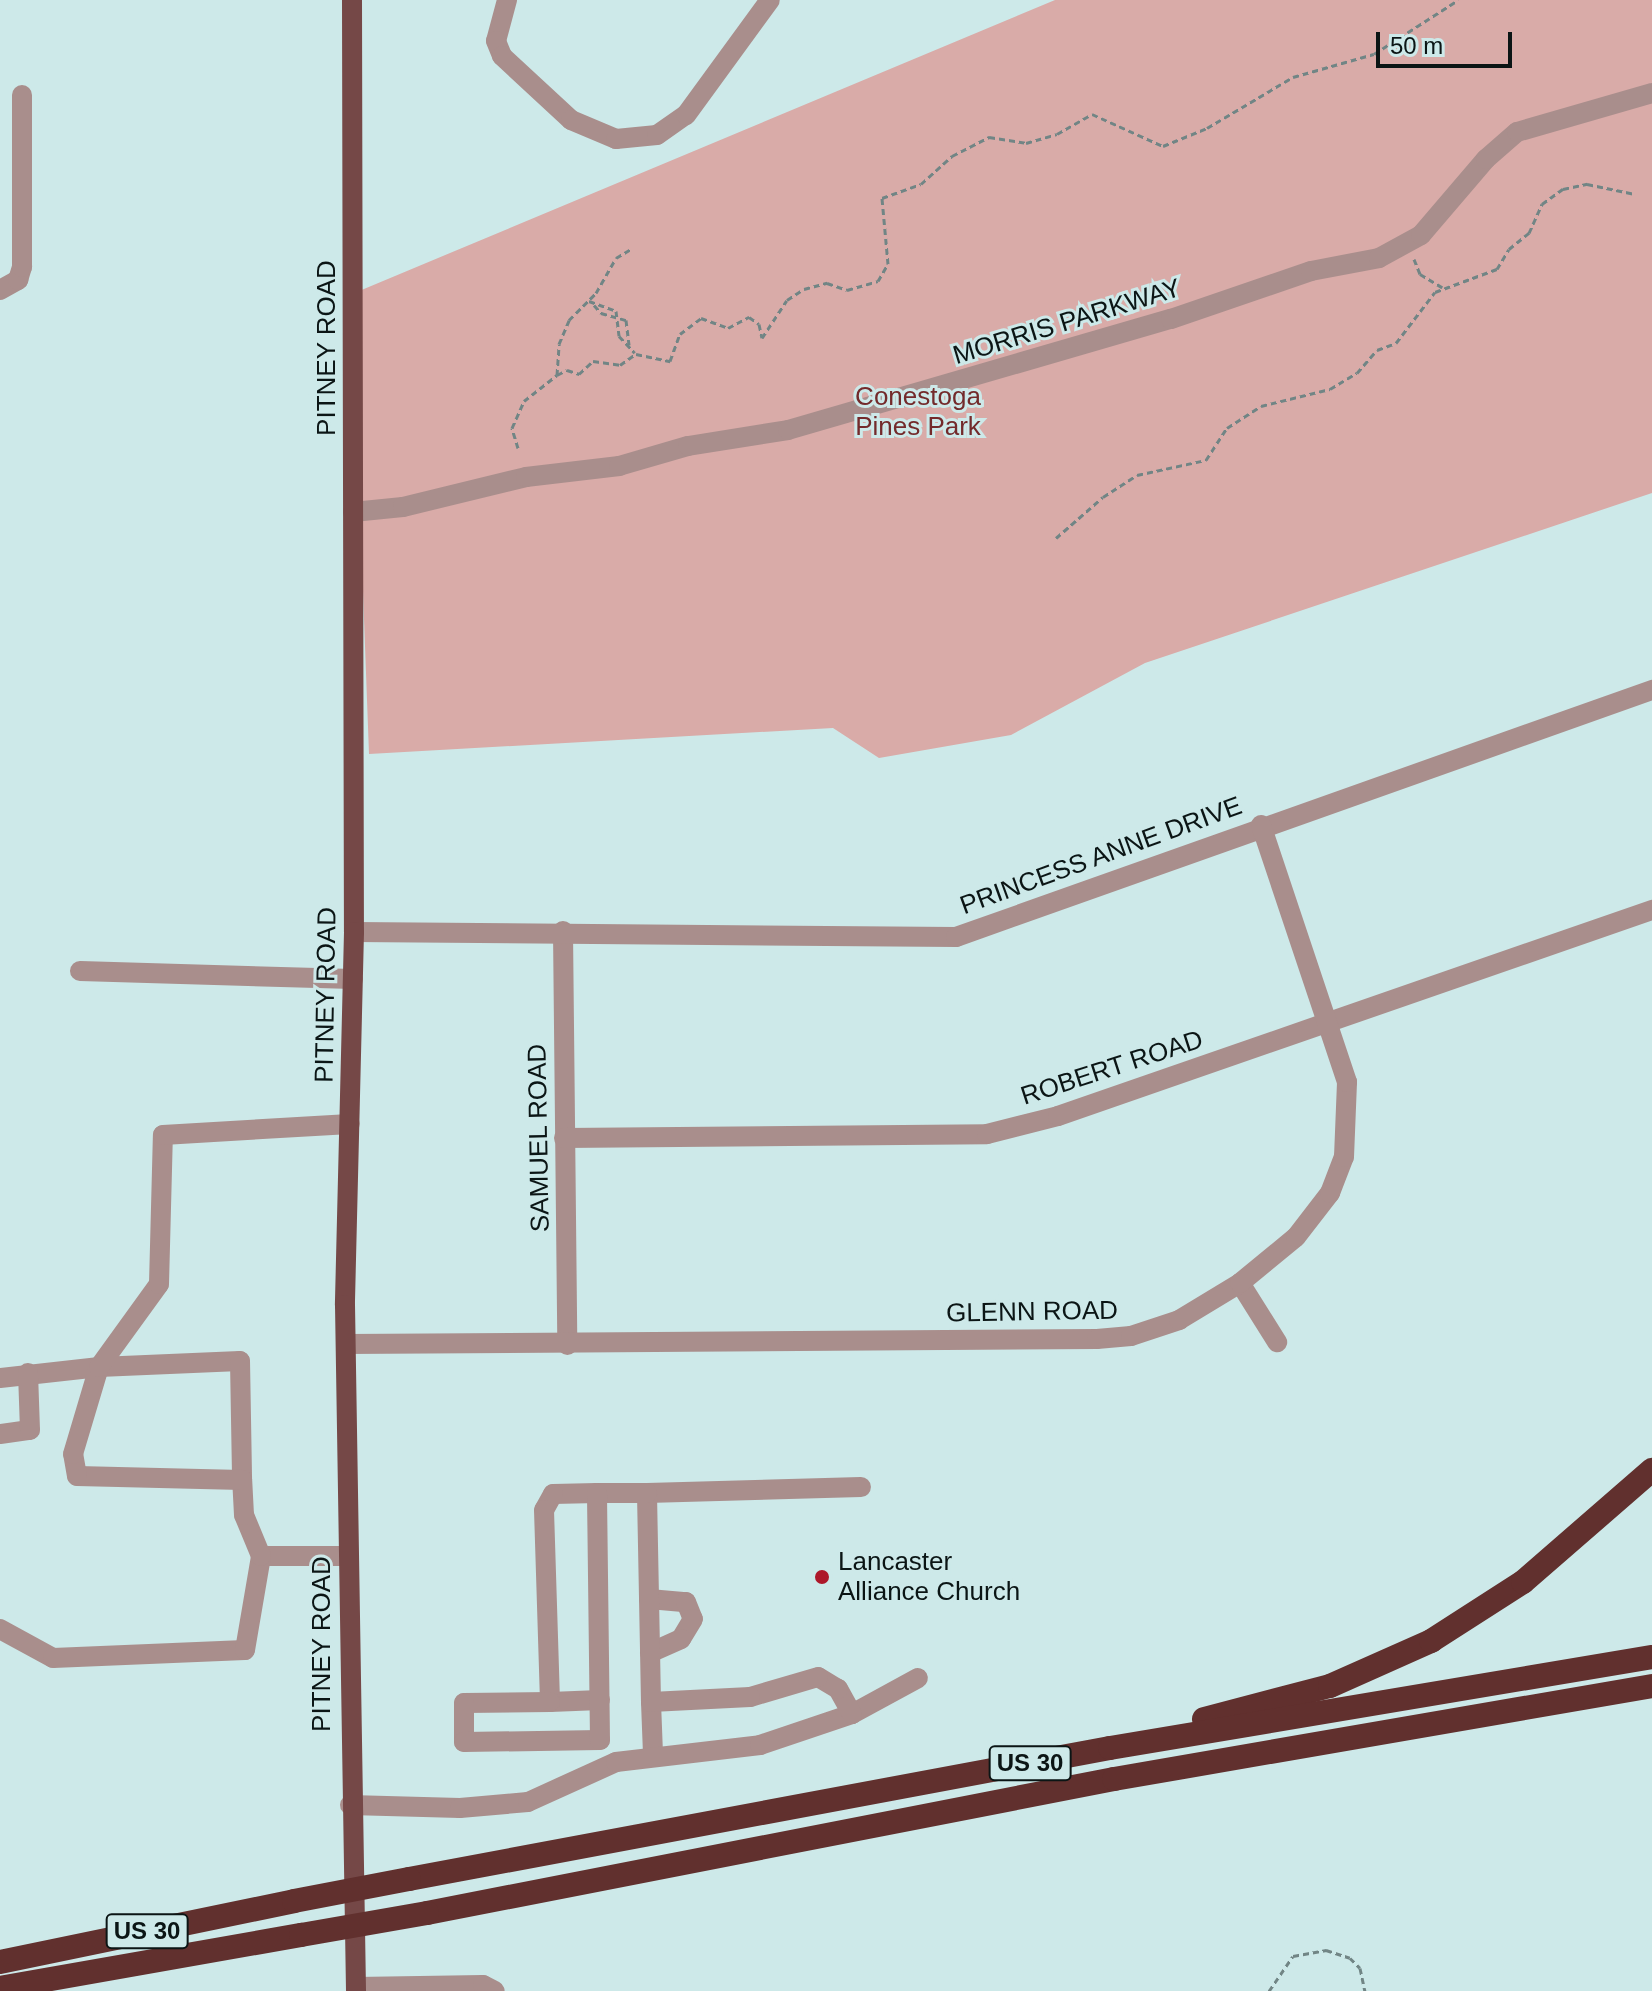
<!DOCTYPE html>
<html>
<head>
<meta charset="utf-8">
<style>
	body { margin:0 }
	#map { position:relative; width:1652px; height:1991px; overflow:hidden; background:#cde9e9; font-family:Arial,sans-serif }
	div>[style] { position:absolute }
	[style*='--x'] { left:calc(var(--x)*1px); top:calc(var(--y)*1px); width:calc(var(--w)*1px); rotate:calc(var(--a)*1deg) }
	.green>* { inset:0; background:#d9aba8 }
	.path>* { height:3px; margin-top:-1.5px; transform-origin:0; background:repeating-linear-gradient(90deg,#718585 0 6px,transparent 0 10px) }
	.minor>* { height:20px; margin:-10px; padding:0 10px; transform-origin:10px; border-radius:10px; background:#a98e8c }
	.major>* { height:20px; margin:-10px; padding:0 10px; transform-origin:10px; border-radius:10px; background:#754847 }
	.highway>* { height:24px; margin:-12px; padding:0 12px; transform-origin:12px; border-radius:12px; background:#61302e }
	.highway-bridge>* { height:24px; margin:-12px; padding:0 12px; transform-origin:12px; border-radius:12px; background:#61302e }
	.dots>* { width:22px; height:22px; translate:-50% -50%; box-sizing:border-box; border:4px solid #cde9e9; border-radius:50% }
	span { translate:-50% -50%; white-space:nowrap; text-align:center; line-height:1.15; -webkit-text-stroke:6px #cde9e9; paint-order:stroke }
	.shield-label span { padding:2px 6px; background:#cde9e9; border:2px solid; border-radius:6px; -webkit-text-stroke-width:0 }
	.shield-label { font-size:24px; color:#0b1515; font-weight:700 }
	.street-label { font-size:26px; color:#0b1515 }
	.park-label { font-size:26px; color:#732a2b }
	.poi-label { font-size:26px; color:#0b1515 }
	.left { translate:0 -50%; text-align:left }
	.scale { position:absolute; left:1376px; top:32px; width:136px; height:36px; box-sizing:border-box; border:4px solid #0b1515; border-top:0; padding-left:10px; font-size:24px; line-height:28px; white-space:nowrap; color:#0b1515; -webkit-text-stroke:6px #cde9e9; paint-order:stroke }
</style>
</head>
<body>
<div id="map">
	<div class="green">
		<i style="clip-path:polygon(1055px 0,1652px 0,1652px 493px,1145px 663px,1011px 735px,879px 758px,833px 728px,369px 754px,352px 294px)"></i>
	</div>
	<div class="path">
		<i style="--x:1414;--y:259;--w:16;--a:68"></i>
		<i style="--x:1420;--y:274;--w:26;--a:31"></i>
		<i style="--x:589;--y:301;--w:29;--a:20"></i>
		<i style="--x:616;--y:311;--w:25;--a:83"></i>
		<i style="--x:619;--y:336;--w:23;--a:47"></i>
		<i style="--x:594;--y:305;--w:11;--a:49"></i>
		<i style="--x:601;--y:313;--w:26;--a:16"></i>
		<i style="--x:626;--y:320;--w:25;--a:83"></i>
		<i style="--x:557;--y:375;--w:11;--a:-27"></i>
		<i style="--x:567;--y:370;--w:13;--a:18"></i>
		<i style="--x:579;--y:374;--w:19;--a:-43"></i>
		<i style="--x:593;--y:361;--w:27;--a:8"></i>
		<i style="--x:620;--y:365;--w:19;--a:-35"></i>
		<i style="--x:636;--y:354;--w:35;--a:12"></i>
		<i style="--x:670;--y:361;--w:29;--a:-70"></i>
		<i style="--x:680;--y:334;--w:26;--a:-37"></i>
		<i style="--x:701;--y:318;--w:29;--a:20"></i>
		<i style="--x:728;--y:328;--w:24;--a:-28"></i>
		<i style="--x:749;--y:317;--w:12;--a:35"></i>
		<i style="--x:759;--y:324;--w:14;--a:78"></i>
		<i style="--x:762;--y:338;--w:45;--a:-56.7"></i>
		<i style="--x:787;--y:300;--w:20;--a:-33"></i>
		<i style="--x:804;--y:289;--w:24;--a:-15"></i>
		<i style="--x:827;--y:283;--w:21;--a:19"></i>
		<i style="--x:847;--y:290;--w:32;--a:-16"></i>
		<i style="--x:878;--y:281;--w:20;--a:-60"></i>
		<i style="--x:888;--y:264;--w:66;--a:-95.2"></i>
		<i style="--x:882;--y:198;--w:41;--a:-19.7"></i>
		<i style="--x:921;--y:184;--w:42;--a:-42.1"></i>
		<i style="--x:952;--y:156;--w:42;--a:-27.2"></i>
		<i style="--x:989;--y:137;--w:37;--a:9"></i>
		<i style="--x:1026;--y:143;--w:32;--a:-16"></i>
		<i style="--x:1057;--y:134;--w:40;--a:-29.7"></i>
		<i style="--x:1092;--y:114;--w:78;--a:24.3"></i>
		<i style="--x:1163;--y:146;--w:48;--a:-22.2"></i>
		<i style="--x:1207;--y:128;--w:100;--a:-30.7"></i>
		<i style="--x:1293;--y:77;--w:84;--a:-15.9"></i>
		<i style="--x:1374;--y:54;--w:100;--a:-32.7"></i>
		<i style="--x:518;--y:448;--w:21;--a:-107"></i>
		<i style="--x:512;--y:428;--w:30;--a:-66"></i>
		<i style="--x:524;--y:401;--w:42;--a:-38.2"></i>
		<i style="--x:557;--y:375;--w:31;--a:-86"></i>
		<i style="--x:559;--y:344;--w:26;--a:-67"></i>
		<i style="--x:569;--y:320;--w:38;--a:-45"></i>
		<i style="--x:596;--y:293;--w:40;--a:-60.3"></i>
		<i style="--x:616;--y:258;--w:17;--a:-31"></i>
		<i style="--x:1056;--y:538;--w:62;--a:-41.1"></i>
		<i style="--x:1103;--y:497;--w:40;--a:-32.9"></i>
		<i style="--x:1137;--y:475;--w:71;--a:-12.3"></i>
		<i style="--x:1206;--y:460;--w:38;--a:-57"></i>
		<i style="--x:1227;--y:428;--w:40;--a:-32.9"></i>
		<i style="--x:1261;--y:406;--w:71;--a:-13.8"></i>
		<i style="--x:1330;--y:389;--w:31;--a:-31"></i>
		<i style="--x:1357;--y:373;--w:30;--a:-49"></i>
		<i style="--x:1377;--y:350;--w:20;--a:-20"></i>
		<i style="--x:1396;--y:343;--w:64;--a:-52.6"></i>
		<i style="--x:1435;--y:292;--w:66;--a:-20.4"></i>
		<i style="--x:1497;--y:269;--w:23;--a:-59"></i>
		<i style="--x:1509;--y:249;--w:26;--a:-39"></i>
		<i style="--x:1529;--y:233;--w:32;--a:-66"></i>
		<i style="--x:1542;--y:204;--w:26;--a:-36"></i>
		<i style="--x:1563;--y:189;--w:25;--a:-12"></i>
		<i style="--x:1587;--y:184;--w:49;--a:11.8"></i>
		<i style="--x:1269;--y:1991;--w:42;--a:-55.6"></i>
		<i style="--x:1293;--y:1956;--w:34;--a:-10"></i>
		<i style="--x:1326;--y:1950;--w:25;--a:18"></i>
		<i style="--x:1350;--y:1958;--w:14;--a:45"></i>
		<i style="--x:1360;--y:1968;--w:24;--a:78"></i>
	</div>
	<div class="minor">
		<i style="--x:507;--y:0;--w:42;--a:105"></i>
		<i style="--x:496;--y:41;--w:16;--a:68"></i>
		<i style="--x:502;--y:56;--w:94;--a:42.8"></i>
		<i style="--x:571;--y:120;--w:49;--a:22.9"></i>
		<i style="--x:616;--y:139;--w:41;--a:-5.6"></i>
		<i style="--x:657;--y:135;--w:35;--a:-35"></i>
		<i style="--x:686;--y:115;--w:142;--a:-53.9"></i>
		<i style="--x:0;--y:290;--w:21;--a:-29"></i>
		<i style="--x:18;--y:280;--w:14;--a:-73"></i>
		<i style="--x:22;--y:267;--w:172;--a:-90"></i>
		<i style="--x:353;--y:512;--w:50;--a:-5.7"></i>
		<i style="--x:403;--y:507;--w:127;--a:-13.7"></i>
		<i style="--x:526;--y:477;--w:94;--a:-6.7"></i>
		<i style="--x:619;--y:466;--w:72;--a:-16.2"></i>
		<i style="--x:688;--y:446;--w:101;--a:-9.1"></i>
		<i style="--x:788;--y:430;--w:399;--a:-16.2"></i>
		<i style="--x:1171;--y:319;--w:148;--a:-18.9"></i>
		<i style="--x:1311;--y:271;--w:69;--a:-10.8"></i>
		<i style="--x:1379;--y:258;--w:48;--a:-28.7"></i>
		<i style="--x:1421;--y:235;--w:100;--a:-49.5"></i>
		<i style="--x:1486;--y:159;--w:41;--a:-41.1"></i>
		<i style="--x:1517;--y:132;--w:141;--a:-16.1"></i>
		<i style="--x:563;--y:931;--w:414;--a:89.4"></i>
		<i style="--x:354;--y:932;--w:602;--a:0.48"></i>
		<i style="--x:956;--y:937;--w:739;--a:-19.54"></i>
		<i style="--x:80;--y:971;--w:273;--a:1.7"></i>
		<i style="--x:564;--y:1138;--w:423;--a:-0.5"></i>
		<i style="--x:987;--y:1134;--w:73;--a:-14.2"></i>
		<i style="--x:1058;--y:1116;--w:629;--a:-19.13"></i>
		<i style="--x:1240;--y:1283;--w:70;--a:57.9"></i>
		<i style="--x:346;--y:1344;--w:751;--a:-0.38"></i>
		<i style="--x:1097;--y:1339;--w:34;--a:-5"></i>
		<i style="--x:1131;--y:1336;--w:51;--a:-18.4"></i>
		<i style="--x:1179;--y:1320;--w:71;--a:-31.2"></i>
		<i style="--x:1240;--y:1283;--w:72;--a:-39.4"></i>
		<i style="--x:1296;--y:1237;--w:56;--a:-52.3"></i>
		<i style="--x:1330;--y:1193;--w:39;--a:-69"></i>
		<i style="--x:1344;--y:1157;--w:75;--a:-87.7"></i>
		<i style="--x:1347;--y:1082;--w:271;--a:-108.5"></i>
		<i style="--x:0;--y:1378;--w:100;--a:-6.3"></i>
		<i style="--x:99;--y:1367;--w:141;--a:-2.4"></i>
		<i style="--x:240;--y:1361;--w:119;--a:89"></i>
		<i style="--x:0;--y:1434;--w:30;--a:-8"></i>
		<i style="--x:30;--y:1430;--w:57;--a:-92"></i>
		<i style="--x:647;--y:1493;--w:214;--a:-1.6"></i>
		<i style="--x:261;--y:1556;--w:86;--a:0"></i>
		<i style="--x:649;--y:1599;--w:37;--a:5"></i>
		<i style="--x:686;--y:1602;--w:18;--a:68"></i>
		<i style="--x:693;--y:1619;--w:23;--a:121"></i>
		<i style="--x:681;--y:1639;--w:34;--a:156"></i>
		<i style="--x:0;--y:1629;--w:60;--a:28.7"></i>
		<i style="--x:53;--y:1658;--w:192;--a:-2.4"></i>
		<i style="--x:245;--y:1650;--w:95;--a:-80.3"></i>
		<i style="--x:261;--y:1556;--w:44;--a:-112.5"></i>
		<i style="--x:244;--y:1515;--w:35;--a:-93"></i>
		<i style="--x:242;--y:1480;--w:165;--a:-178.6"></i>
		<i style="--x:77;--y:1476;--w:22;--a:-100"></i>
		<i style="--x:73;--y:1454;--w:91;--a:-73.4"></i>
		<i style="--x:99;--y:1367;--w:102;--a:-54.1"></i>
		<i style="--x:159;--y:1284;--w:149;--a:-88.5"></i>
		<i style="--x:163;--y:1135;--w:187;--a:-3.4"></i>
		<i style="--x:550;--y:1702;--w:50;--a:-2.3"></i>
		<i style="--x:651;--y:1702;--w:53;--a:87.8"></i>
		<i style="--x:852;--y:1714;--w:75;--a:-28.6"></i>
		<i style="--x:350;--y:1805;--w:110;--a:1.6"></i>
		<i style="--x:460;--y:1808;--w:68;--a:-5"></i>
		<i style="--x:528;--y:1802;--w:97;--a:-24.4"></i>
		<i style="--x:616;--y:1762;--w:145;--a:-6.7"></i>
		<i style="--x:760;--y:1745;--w:97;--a:-18.6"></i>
		<i style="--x:852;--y:1714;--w:29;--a:-119"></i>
		<i style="--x:838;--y:1689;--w:23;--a:-149"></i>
		<i style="--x:818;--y:1677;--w:71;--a:163.6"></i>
		<i style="--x:750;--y:1697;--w:99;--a:177.1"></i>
		<i style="--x:651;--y:1702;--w:209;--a:-91.1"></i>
		<i style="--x:647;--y:1493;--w:50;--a:180"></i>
		<i style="--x:597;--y:1493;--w:44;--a:178.7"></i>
		<i style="--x:553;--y:1494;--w:18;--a:119"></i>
		<i style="--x:544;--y:1510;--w:192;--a:88.2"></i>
		<i style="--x:550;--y:1702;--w:86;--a:179.3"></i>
		<i style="--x:464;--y:1703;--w:39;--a:90"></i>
		<i style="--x:464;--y:1742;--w:136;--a:-0.8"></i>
		<i style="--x:600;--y:1740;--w:247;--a:-90.7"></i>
		<i style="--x:356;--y:1987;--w:127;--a:-0.9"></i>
		<i style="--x:483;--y:1985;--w:13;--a:27"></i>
	</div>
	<div class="major">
		<i style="--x:352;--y:0;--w:932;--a:89.88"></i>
		<i style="--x:354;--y:932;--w:373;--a:91.4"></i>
		<i style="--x:345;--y:1305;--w:686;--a:89.08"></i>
	</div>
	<div class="highway">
		<i style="--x:1204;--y:1719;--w:130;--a:-14.7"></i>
		<i style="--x:1330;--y:1686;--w:111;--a:-24"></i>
		<i style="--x:1431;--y:1641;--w:109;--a:-32.7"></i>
		<i style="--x:1523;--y:1582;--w:171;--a:-41"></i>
		<i style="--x:409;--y:1879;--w:713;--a:-10.59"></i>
		<i style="--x:1110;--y:1748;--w:550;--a:-9.53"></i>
		<i style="--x:427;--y:1913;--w:700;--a:-11.04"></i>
		<i style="--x:1114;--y:1779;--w:546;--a:-9.81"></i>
		<i style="--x:0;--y:1962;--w:300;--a:-11.7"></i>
		<i style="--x:0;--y:1988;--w:306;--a:-10"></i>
	</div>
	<div class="highway-bridge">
		<i style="--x:294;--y:1901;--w:117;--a:-10.8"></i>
		<i style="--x:301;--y:1935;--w:128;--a:-9.9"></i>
	</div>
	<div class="dots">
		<i style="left:822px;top:1577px;background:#ad182a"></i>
	</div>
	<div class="shield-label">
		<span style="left:1030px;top:1763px">US 30</span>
		<span style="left:147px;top:1931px">US 30</span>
	</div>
	<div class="street-label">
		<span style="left:1067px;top:322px;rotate:-17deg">MORRIS PARKWAY</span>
		<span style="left:327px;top:348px;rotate:-90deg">PITNEY ROAD</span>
		<span style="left:1101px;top:856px;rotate:-20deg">PRINCESS ANNE DRIVE</span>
		<span style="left:326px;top:995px;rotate:-89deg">PITNEY ROAD</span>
		<span style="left:1112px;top:1068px;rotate:-18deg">ROBERT ROAD</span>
		<span style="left:539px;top:1138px;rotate:-91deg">SAMUEL ROAD</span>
		<span style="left:1032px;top:1312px;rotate:-1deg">GLENN ROAD</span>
		<span style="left:322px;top:1644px;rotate:-90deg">PITNEY ROAD</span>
	</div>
	<div class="park-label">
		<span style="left:918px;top:412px">Conestoga<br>Pines Park</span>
	</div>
	<div class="poi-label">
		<span class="left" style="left:838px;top:1577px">Lancaster<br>Alliance Church</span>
	</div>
	<div class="scale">50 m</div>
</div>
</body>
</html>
